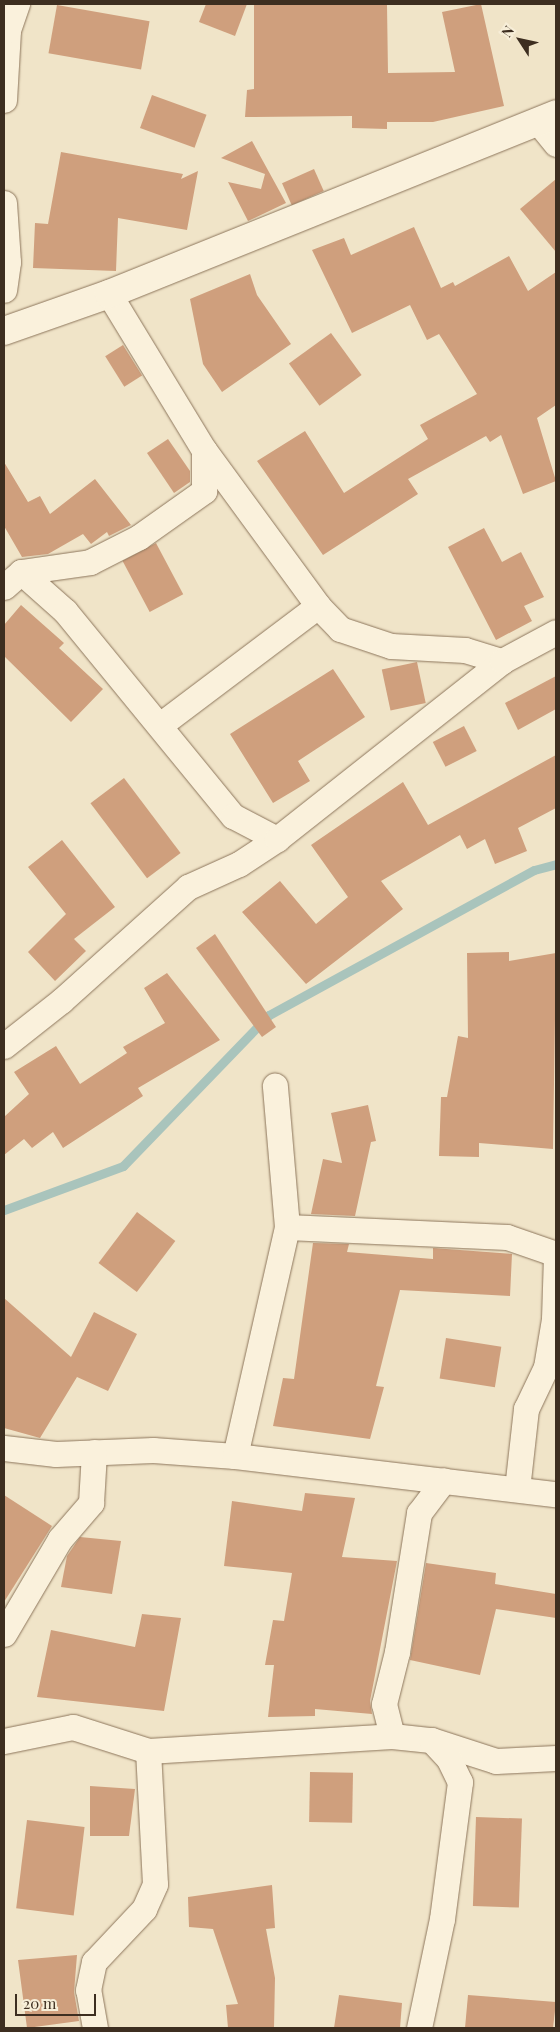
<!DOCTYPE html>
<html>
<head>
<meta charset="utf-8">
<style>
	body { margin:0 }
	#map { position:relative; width:560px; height:2032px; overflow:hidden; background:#f0e4c8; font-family:"Playfair Display",serif }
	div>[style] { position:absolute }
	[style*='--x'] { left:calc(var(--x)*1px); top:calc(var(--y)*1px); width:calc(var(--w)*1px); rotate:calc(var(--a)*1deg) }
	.stream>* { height:9px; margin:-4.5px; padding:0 4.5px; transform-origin:4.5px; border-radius:4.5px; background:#a9c4bc }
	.building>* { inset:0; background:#cf9f7d; transform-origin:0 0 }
	.roads { filter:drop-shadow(0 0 1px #8d765c) drop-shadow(0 0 1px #8d765c) }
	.street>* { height:25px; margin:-12.5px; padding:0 12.5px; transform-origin:12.5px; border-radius:12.5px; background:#faf1dc }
	.secondary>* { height:28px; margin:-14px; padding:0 14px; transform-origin:14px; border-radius:14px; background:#faf1dc }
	span { translate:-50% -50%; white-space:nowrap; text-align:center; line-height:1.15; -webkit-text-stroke:4.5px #f7eed8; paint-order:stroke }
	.frame { position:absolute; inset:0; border:5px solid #3d2e20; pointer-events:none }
	.north { position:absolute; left:495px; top:15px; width:50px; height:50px; -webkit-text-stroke:4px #f7eed8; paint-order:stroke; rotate:305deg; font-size:14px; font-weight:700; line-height:20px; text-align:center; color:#3d2e20 }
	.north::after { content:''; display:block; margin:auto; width:18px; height:22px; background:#3d2e20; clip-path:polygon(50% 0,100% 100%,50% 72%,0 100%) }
	.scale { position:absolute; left:15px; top:1994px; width:81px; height:22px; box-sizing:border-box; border:2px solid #3d2e20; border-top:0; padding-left:6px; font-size:15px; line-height:18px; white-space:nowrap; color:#3d2e20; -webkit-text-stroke:4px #f7eed8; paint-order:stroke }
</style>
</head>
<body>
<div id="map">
	<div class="stream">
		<i style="--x:4;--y:1210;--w:127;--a:-20.3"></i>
		<i style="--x:123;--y:1166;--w:210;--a:-46"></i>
		<i style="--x:269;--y:1015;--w:302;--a:-28.7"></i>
		<i style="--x:534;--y:870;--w:23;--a:-15"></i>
	</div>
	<div class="building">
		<i style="clip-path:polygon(206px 4px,247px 4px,235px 36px,199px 22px)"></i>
		<i style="clip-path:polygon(254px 4px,387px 5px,388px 73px,455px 72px,442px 12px,481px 4px,504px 106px,433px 122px,387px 122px,387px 129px,352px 128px,352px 116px,245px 117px,247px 90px,254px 89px)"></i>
		<i style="left:57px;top:5px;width:94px;height:49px;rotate:10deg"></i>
		<i style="left:152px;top:95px;width:58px;height:35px;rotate:20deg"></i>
		<i style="clip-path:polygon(252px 141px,286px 203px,248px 221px,228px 182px,261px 189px,265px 174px,221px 158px)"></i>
		<i style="clip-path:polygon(61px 152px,183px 174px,181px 179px,198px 171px,187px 230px,118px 218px,116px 271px,33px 268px,35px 223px,48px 224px)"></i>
		<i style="left:314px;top:169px;width:24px;height:35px;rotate:66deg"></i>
		<i style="clip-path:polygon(556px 179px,556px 252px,520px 209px)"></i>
		<i style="clip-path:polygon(414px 227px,441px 288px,453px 282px,455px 286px,509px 256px,528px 291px,556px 272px,556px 405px,537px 418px,556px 481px,523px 494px,501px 435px,490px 442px,486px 436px,408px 479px,418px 494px,323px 555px,257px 461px,305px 431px,344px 493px,428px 439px,420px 425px,477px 394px,439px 334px,427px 340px,410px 305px,352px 333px,312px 250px,344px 238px,351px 255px)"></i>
		<i style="clip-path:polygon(250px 274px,257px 295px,291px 344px,222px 392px,203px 364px,190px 299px)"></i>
		<i style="left:331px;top:333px;width:52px;height:52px;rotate:54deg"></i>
		<i style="left:123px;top:345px;width:36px;height:21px;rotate:58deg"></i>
		<i style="clip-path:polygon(168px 439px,190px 471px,190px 482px,174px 493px,147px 453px)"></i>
		<i style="clip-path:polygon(4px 462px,28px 502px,40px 496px,50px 514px,95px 479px,131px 525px,109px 536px,107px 532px,91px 544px,83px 534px,48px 554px,22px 557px,4px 526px)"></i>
		<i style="clip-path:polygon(484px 528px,502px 562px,521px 552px,544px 597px,524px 606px,532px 621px,496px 640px,448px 547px)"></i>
		<i style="left:156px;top:543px;width:58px;height:38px;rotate:62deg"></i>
		<i style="clip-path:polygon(21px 605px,64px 643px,59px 648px,103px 689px,71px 722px,4px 656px,4px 625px)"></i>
		<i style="left:417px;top:662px;width:42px;height:36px;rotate:78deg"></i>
		<i style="clip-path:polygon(333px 669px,365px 717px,298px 761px,310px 781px,273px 803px,230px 734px)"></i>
		<i style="clip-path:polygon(556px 676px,556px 709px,518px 730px,505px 703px)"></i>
		<i style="left:464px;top:726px;width:28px;height:35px;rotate:63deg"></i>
		<i style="clip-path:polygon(556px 755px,556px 808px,518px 828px,527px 851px,495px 864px,485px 839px,467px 849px,460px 835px,381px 881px,403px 909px,306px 984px,242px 912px,280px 881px,316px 924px,348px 897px,311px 845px,403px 782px,428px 825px)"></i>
		<i style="left:124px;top:778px;width:94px;height:42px;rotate:53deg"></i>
		<i style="clip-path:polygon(62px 840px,115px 907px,74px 939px,86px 951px,55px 981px,28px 952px,66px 914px,28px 867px)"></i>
		<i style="clip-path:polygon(215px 934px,276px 1027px,262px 1037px,196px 948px)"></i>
		<i style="clip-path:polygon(509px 952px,509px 961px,556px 953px,553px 1149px,479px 1143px,479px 1157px,439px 1156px,441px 1097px,447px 1097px,458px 1036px,468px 1038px,467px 953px)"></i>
		<i style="clip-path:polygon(167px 973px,220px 1040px,138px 1088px,143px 1096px,63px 1148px,53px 1132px,32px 1148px,24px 1139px,4px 1155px,4px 1117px,29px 1094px,14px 1072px,56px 1046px,80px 1084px,127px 1053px,123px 1047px,165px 1023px,144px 988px)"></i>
		<i style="clip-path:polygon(368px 1105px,376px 1141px,371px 1142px,355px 1216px,311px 1214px,323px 1159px,342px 1163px,331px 1113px)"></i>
		<i style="left:137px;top:1212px;width:48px;height:64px;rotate:37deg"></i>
		<i style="clip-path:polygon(313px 1243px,349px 1244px,347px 1252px,433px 1259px,433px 1248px,512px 1254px,510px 1296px,400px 1290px,376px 1386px,384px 1387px,370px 1439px,273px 1426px,283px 1378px,294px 1379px)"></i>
		<i style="clip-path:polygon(4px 1298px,71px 1357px,94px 1312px,137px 1334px,108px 1391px,77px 1377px,40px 1438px,4px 1428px)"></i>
		<i style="left:446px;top:1338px;width:56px;height:41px;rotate:9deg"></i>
		<i style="clip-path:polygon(305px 1493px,355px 1498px,342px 1557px,397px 1561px,370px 1701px,372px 1714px,315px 1709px,315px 1716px,268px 1717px,274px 1665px,265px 1665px,273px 1620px,284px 1621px,292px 1573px,224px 1566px,232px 1501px,302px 1511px)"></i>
		<i style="clip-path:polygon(4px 1495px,52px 1526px,4px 1602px)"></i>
		<i style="clip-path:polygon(80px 1537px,121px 1541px,112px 1594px,61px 1587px,67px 1556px)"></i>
		<i style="clip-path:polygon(426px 1563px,496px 1573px,495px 1584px,556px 1594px,556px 1618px,496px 1609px,480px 1675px,410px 1660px)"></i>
		<i style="clip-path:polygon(142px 1614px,181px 1618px,164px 1711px,37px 1697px,51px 1630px,135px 1647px)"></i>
		<i style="left:310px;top:1772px;width:43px;height:50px;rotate:1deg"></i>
		<i style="clip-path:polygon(90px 1786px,135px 1789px,129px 1836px,90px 1836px)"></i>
		<i style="left:476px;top:1817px;width:46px;height:89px;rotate:2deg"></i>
		<i style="left:27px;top:1820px;width:58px;height:89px;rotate:7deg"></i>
		<i style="clip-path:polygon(272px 1885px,275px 1928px,266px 1929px,275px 1978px,274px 2028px,228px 2028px,226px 2005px,238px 2004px,213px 1929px,189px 1927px,188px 1897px)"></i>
		<i style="clip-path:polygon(77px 1955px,74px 1992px,79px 2021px,27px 2028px,18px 1960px)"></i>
		<i style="clip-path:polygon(339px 1995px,402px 2003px,400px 2028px,334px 2028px)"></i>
		<i style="clip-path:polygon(468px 1995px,556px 2002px,553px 2028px,465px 2028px)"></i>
	</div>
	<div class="roads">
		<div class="street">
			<i style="--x:4;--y:100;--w:70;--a:-86.7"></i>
			<i style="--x:8;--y:30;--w:28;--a:-71"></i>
			<i style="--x:539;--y:123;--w:27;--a:51"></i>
			<i style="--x:4;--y:203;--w:59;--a:86.1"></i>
			<i style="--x:8;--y:262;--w:28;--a:98"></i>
			<i style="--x:109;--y:294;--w:183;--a:58.7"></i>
			<i style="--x:204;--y:450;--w:193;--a:53.8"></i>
			<i style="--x:318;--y:606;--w:32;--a:46"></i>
			<i style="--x:340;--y:629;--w:54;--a:18.4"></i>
			<i style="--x:391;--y:646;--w:74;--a:3.1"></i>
			<i style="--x:465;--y:650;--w:39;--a:17"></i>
			<i style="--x:21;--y:572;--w:59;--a:41.6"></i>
			<i style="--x:65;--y:611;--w:265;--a:50.7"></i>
			<i style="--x:233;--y:816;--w:50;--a:27.6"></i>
			<i style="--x:4;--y:587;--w:23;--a:-41"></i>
			<i style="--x:21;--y:572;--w:70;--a:-8.2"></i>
			<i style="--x:90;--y:562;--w:55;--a:-27"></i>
			<i style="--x:139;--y:537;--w:80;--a:-35.3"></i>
			<i style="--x:204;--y:491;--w:41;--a:-90"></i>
			<i style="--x:160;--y:725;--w:198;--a:-37"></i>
			<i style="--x:4;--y:1046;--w:73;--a:-38.3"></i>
			<i style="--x:61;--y:1001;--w:171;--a:-41.9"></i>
			<i style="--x:188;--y:887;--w:56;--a:-24.3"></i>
			<i style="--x:239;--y:864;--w:45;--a:-33.3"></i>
			<i style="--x:277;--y:839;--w:287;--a:-38.3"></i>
			<i style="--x:502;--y:661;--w:61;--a:-28.2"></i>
			<i style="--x:287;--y:1227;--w:220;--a:2.6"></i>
			<i style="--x:507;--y:1237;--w:52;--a:19.1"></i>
			<i style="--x:4;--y:1448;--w:52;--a:6.6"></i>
			<i style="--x:56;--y:1454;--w:97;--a:-2.4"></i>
			<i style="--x:153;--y:1450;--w:82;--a:4.2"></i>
			<i style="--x:235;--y:1456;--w:323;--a:6.8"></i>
			<i style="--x:235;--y:1456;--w:235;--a:-77.2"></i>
			<i style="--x:287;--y:1227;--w:142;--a:-94.9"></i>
			<i style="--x:517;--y:1489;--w:81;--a:-83.6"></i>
			<i style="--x:526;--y:1409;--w:47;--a:-64.5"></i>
			<i style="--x:546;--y:1367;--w:49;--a:-80.5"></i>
			<i style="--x:554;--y:1319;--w:65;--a:-88.2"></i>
			<i style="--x:4;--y:1634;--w:110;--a:-59.5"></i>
			<i style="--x:60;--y:1539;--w:48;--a:-49.3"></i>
			<i style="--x:91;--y:1503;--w:51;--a:-86.6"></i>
			<i style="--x:392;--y:1736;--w:33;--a:-104"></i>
			<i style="--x:384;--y:1704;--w:54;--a:-76"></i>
			<i style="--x:397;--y:1652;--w:141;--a:-81"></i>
			<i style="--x:419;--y:1513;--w:41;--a:-52.9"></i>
			<i style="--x:4;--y:1741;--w:70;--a:-11.5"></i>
			<i style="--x:73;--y:1727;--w:79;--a:17.7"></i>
			<i style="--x:148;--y:1751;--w:244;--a:-3.5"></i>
			<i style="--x:392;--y:1736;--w:39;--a:6"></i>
			<i style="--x:431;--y:1740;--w:68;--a:17.9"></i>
			<i style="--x:496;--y:1761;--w:60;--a:-2.9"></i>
			<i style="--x:95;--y:2028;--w:39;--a:-100"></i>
			<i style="--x:88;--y:1990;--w:29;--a:-78"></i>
			<i style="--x:94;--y:1962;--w:73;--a:-46.7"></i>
			<i style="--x:144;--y:1909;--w:27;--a:-66"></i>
			<i style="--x:155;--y:1884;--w:133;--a:-93"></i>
			<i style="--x:419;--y:2028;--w:111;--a:-78.1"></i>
			<i style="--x:442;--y:1919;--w:138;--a:-82.5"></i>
			<i style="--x:460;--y:1782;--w:25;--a:-116"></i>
			<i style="--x:449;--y:1759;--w:26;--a:-133"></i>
		</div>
		<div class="secondary">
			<i style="--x:4;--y:331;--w:111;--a:-19.4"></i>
			<i style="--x:109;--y:294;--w:482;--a:-21.9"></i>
		</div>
	</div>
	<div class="frame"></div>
	<div class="north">N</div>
	<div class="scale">20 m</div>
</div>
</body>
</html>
